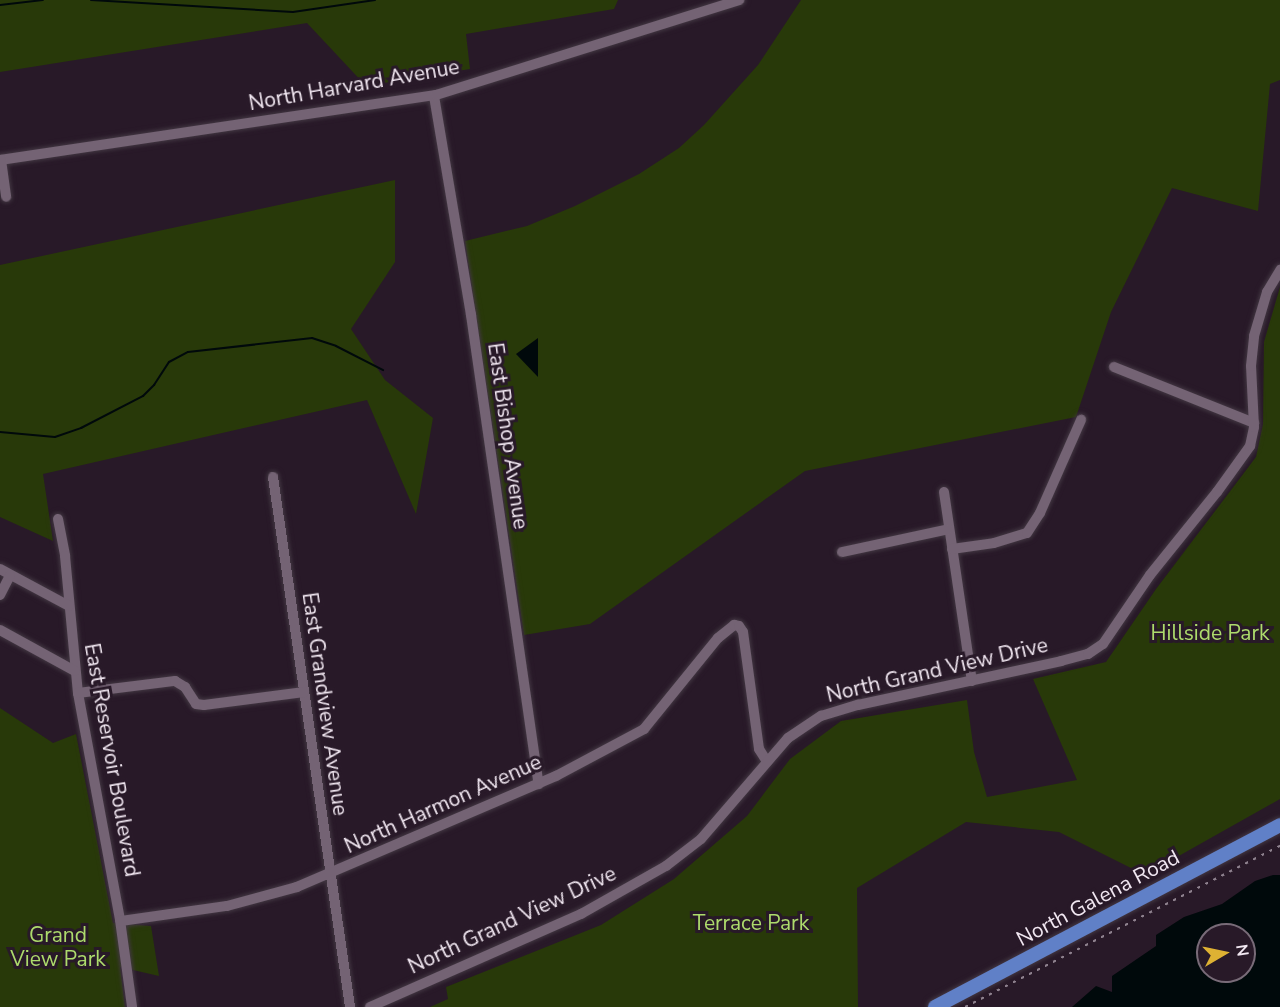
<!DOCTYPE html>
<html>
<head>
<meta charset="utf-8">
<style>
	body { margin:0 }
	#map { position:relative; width:1280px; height:1007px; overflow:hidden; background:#281928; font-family:"Nunito Sans",sans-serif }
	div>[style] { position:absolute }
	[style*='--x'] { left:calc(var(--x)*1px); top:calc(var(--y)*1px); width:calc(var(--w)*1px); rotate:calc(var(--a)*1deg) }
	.green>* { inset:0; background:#283909 }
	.water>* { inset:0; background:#00090b }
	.stream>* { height:2px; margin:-1px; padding:0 1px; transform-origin:1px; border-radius:1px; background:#00090b }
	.roads { filter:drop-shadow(0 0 2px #423742) drop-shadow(0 0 2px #423742) }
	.minor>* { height:10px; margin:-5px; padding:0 5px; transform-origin:5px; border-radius:5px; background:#746374 }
	.major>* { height:14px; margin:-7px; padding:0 7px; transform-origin:7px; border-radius:7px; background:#6080c7 }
	.rail>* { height:2px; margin-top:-1px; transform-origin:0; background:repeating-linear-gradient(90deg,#8e818e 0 3px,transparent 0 9px) }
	span { translate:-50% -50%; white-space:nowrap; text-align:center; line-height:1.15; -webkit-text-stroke:6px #281928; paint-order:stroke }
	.street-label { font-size:21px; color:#f1e7f1 }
	.park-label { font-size:21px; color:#addb6c }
	.north { position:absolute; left:1196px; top:923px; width:60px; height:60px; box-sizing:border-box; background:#281928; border:2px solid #786b78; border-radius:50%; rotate:81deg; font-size:16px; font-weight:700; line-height:24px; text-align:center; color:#f1e7f1 }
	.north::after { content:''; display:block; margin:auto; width:21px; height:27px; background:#deb133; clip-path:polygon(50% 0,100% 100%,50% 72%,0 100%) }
</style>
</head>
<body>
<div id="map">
	<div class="green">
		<i style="clip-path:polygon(0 0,618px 0,614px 9px,466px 34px,470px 69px,366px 86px,307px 23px,0 72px)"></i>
		<i style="clip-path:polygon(801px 0,1280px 0,1280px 80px,1270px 84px,1258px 211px,1172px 188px,1111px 312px,1076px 417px,805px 471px,590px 624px,524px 635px,465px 241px,527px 226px,575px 206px,639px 174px,679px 148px,704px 125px,758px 65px)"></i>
		<i style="clip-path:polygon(395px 180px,395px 262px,351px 329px,385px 380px,433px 418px,416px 514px,367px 400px,43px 474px,53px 541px,0 517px,0 265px)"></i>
		<i style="clip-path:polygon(1280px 287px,1280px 799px,1145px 875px,1059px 832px,966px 822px,857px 888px,858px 1007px,430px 1007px,448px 999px,446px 987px,601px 925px,674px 879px,747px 816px,790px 759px,841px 721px,967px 700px,974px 752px,987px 797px,1077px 780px,1033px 679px,1106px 662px,1156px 589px,1256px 457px,1263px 424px,1264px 342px)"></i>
		<i style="clip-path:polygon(0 708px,53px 743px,76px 734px,113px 923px,151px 926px,159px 976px,120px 967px,125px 1007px,0 1007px)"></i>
	</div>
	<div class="water">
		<i style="clip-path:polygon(538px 338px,538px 377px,516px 354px)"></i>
		<i style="clip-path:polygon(evenodd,1273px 875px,1280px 875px,1280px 1007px,1072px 1007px,1096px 986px,1112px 992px,1112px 976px,1156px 946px,1156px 935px,1184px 917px,1222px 904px,1255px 881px,1273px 875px,1208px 935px,1244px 935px,1244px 971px,1208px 971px,1208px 935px)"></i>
	</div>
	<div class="stream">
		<i style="--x:91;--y:0;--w:202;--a:3.4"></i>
		<i style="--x:293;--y:12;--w:83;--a:-8.3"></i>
		<i style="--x:0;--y:5;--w:43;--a:-6.6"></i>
		<i style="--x:0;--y:432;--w:55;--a:5.2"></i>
		<i style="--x:55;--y:437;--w:28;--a:-19"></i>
		<i style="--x:81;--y:428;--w:70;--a:-27.3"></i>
		<i style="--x:143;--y:396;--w:16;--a:-45"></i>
		<i style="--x:154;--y:385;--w:27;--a:-57"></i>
		<i style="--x:169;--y:362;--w:21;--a:-28"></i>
		<i style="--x:188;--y:352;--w:125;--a:-6.4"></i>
		<i style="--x:312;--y:338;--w:25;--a:18"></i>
		<i style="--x:336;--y:346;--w:53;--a:27.1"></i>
	</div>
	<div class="roads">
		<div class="minor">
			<i style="--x:434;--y:96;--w:222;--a:80.4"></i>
			<i style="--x:471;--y:315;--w:474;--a:81.8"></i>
			<i style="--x:0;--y:160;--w:441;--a:-8.5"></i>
			<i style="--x:436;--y:95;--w:318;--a:-17.4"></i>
			<i style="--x:1;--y:160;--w:37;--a:82"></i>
			<i style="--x:1114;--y:367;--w:151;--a:21.8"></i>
			<i style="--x:273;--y:477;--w:536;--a:81.73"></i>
			<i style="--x:944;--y:492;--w:191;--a:81.6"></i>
			<i style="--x:58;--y:519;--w:38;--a:79"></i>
			<i style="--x:65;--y:556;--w:138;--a:84.6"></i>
			<i style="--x:78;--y:693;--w:231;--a:79.5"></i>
			<i style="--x:120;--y:920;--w:88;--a:82.1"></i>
			<i style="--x:952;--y:549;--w:42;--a:-8.1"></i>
			<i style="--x:994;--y:543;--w:34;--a:-17"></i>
			<i style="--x:1027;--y:533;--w:24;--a:-57"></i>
			<i style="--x:1040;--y:513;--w:102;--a:-66.2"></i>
			<i style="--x:842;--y:552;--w:109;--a:-12.1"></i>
			<i style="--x:0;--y:569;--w:78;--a:28.2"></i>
			<i style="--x:0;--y:595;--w:22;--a:-63"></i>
			<i style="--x:0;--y:630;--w:85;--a:28.7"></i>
			<i style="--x:78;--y:693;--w:98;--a:-7.1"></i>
			<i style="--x:175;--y:681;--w:12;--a:31"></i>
			<i style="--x:185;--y:687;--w:20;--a:57"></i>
			<i style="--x:196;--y:704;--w:8;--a:7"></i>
			<i style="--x:204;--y:705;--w:101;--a:-7.4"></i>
			<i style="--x:121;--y:921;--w:107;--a:-8.1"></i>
			<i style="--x:227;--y:906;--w:73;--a:-15.2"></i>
			<i style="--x:297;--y:887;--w:282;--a:-23.2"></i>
			<i style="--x:556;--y:776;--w:100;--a:-28.1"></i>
			<i style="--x:644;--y:729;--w:117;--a:-50.9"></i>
			<i style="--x:718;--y:638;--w:21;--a:-39"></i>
			<i style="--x:734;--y:625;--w:5;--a:11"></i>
			<i style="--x:739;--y:626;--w:7;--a:56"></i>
			<i style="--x:743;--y:632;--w:118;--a:82.2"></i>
			<i style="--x:759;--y:749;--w:15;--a:58"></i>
			<i style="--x:370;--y:1007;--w:231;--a:-23.8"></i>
			<i style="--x:581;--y:914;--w:98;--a:-29.5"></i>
			<i style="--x:666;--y:866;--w:44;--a:-37.6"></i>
			<i style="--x:701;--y:839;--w:133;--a:-49.3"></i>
			<i style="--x:788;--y:738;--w:40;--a:-34"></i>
			<i style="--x:821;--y:716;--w:39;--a:-17"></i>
			<i style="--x:858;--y:705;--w:208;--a:-12.2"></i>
			<i style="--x:1061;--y:661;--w:28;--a:-15"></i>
			<i style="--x:1088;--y:654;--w:18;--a:-34"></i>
			<i style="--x:1103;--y:644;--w:83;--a:-55.7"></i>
			<i style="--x:1150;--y:575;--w:107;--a:-51.1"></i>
			<i style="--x:1217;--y:492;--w:57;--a:-54.3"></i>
			<i style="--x:1250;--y:446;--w:19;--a:-78"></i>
			<i style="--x:1254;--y:427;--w:61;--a:-92.8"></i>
			<i style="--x:1251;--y:366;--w:30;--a:-84"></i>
			<i style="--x:1254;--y:336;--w:46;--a:-73.5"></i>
			<i style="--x:1267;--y:292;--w:26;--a:-59"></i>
		</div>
		<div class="major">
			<i style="--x:935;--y:1007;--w:390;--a:-27.8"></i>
		</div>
	</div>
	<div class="rail">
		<i style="--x:965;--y:1007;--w:354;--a:-27.1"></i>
	</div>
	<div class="street-label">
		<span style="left:354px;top:85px;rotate:-10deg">North Harvard Avenue</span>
		<span style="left:508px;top:436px;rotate:82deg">East Bishop Avenue</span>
		<span style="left:937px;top:670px;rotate:-13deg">North Grand View Drive</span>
		<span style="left:325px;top:704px;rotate:82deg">East Grandview Avenue</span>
		<span style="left:112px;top:760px;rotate:80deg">East Reservoir Boulevard</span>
		<span style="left:443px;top:804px;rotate:-24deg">North Harmon Avenue</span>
		<span style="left:1098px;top:898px;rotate:-28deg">North Galena Road</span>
		<span style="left:512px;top:920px;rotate:-25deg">North Grand View Drive</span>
	</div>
	<div class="park-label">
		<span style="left:1210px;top:633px">Hillside Park</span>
		<span style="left:751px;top:923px">Terrace Park</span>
		<span style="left:58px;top:947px">Grand<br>View Park</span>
	</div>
	<div class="north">N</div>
</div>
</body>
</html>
